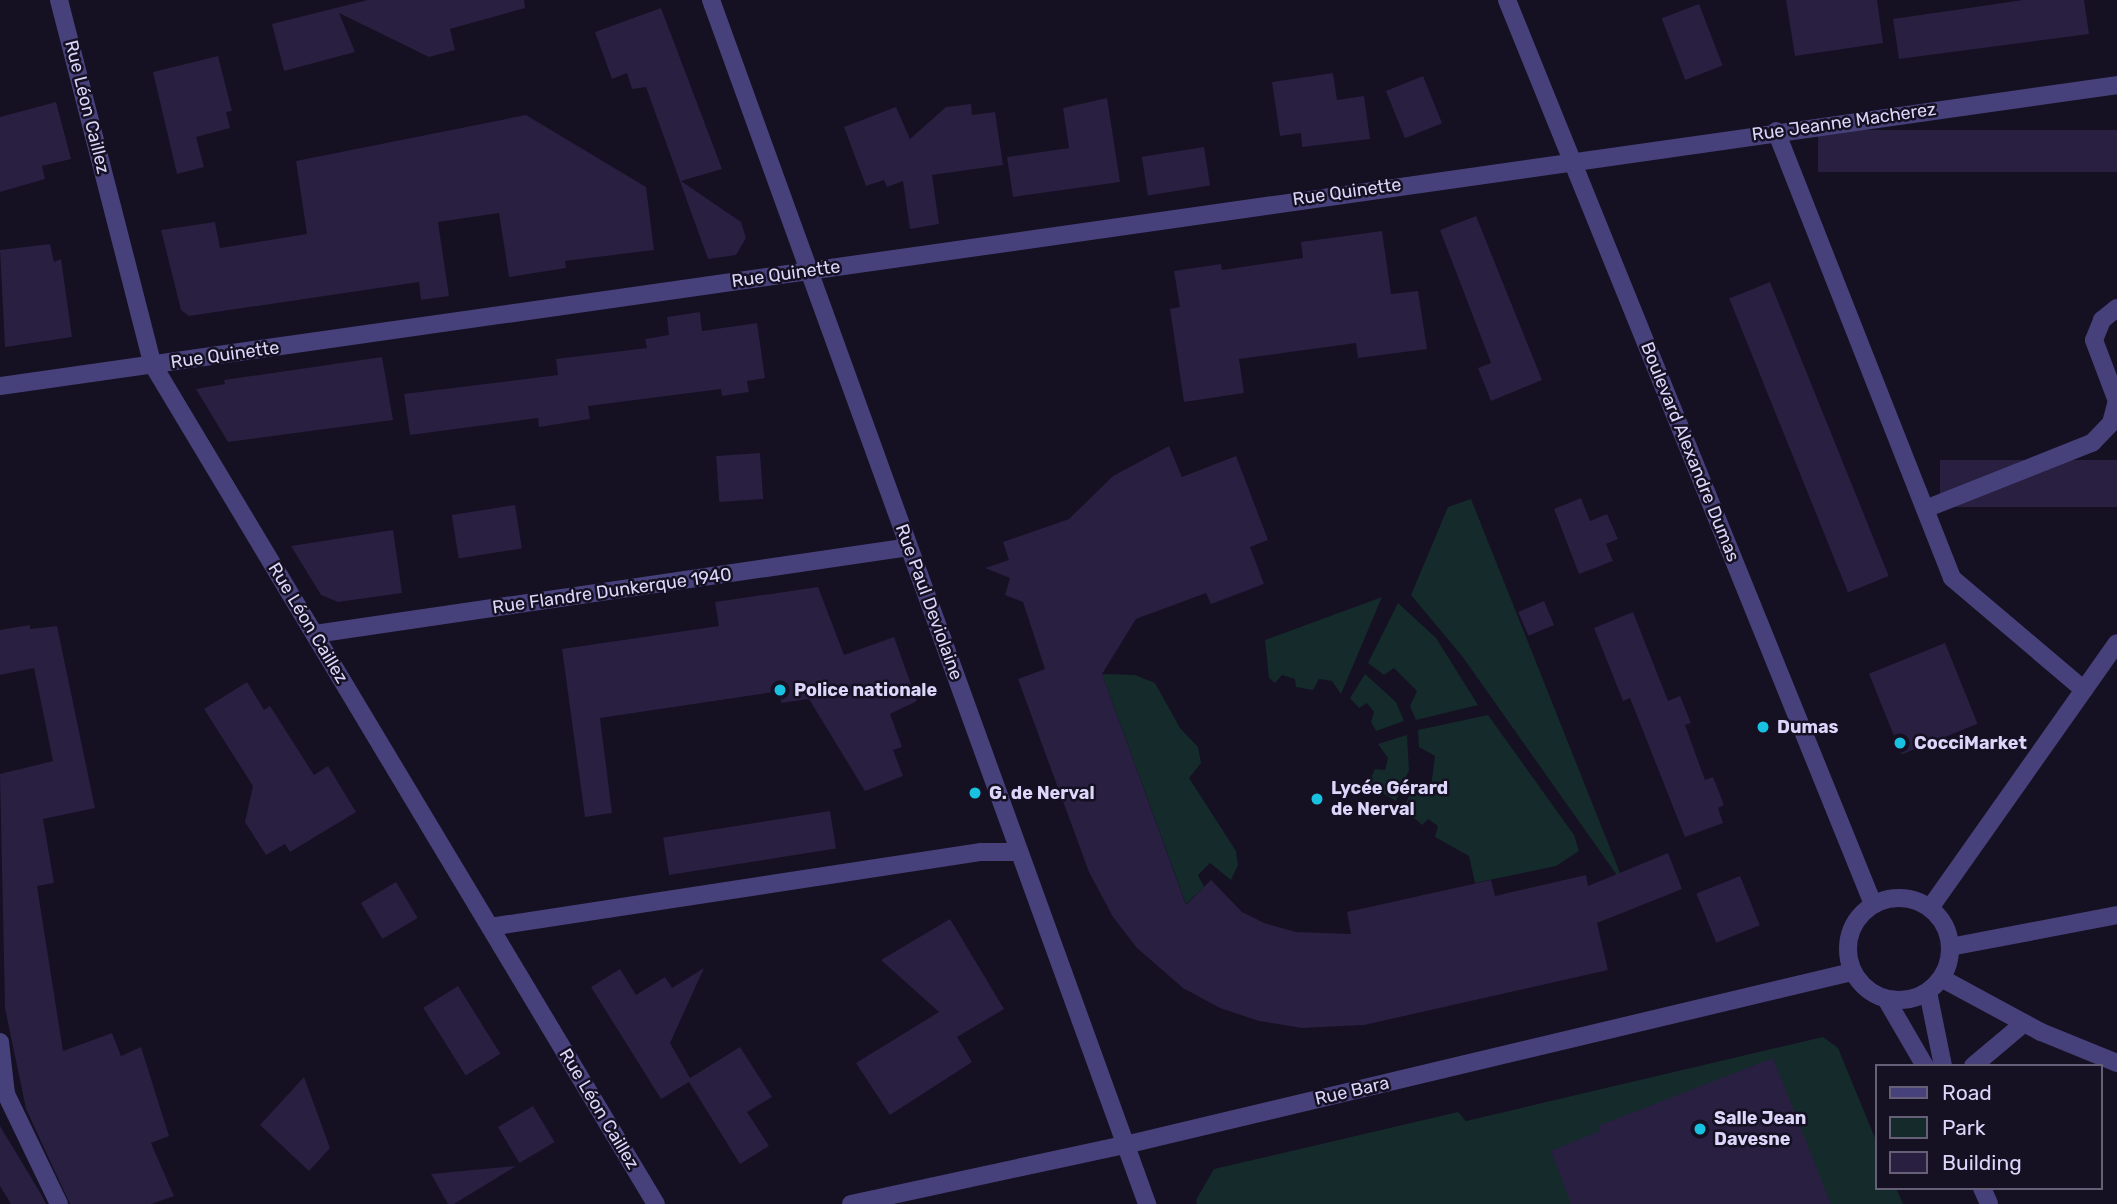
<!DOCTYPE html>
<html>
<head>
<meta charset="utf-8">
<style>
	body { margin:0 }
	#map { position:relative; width:2117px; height:1204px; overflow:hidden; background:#151022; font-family:Rubik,sans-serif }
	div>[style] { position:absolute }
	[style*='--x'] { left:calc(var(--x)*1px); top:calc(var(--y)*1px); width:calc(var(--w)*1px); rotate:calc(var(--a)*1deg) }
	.green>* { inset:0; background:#142a2b }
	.building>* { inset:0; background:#281f41; transform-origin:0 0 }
	.street>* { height:18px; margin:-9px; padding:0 9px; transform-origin:9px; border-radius:9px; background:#47417b }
	.street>.ring { margin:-9px; padding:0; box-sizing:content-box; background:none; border:18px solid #47417b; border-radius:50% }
	.dots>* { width:19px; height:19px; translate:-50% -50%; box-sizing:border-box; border:4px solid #151022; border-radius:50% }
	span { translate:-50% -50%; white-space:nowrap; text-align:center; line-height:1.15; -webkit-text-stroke:5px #151022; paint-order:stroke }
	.street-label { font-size:18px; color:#dcd6fa }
	.poi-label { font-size:18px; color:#dcd6fa; font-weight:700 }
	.left { translate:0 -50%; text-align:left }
	.legend { position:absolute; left:1875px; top:1064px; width:228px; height:126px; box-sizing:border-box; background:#151022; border:2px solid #655f78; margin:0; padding:9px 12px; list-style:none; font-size:21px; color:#dcd6fa }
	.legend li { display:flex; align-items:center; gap:14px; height:35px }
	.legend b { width:35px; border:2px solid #655f78 }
</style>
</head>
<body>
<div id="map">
	<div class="green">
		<i style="clip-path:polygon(1471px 499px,1626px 888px,1462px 656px,1411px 595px,1448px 507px)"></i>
		<i style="clip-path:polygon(1382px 597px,1341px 694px,1332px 681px,1319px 679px,1313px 690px,1296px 687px,1295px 679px,1282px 675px,1275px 683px,1269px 678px,1265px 640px)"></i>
		<i style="clip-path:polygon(1398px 603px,1436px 638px,1478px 705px,1416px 720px,1410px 706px,1417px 691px,1394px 668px,1384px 675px,1368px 663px)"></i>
		<i style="clip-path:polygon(1102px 674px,1135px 675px,1155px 683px,1180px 728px,1198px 747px,1201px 763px,1189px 778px,1236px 851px,1238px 865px,1231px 880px,1210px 863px,1198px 875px,1204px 887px,1186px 904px)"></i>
		<i style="clip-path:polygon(1365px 674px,1396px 702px,1404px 721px,1376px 731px,1371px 722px,1374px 712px,1367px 703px,1359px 708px,1350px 698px)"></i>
		<i style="clip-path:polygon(1488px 715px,1574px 835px,1579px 851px,1556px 866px,1475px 883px,1469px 856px,1435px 837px,1438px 826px,1428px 819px,1422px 825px,1403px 808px,1413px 789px,1431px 787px,1435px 756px,1419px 747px,1418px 730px)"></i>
		<i style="clip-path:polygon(1407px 735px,1409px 770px,1396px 801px,1370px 786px,1370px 780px,1375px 769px,1385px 770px,1388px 758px,1378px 744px)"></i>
		<i style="clip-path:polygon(1823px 1037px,1838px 1048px,1877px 1143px,1877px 1188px,1896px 1188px,1903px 1204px,1197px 1204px,1196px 1200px,1214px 1169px,1458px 1112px,1466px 1121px)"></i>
	</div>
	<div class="building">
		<i style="clip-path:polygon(368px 0,524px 0,525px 8px,450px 29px,455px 50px,429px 57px,339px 13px,355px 52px,284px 71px,272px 24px)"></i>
		<i style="clip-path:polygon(1786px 0,1877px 0,1883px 43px,1795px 56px)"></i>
		<i style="clip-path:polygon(2023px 0,2084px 0,2089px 34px,1899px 59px,1893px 19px)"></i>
		<i style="left:1699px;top:4px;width:66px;height:40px;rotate:69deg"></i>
		<i style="clip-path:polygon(661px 8px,722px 169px,681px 181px,741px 222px,746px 238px,736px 255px,708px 259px,646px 87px,632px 89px,627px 73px,612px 79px,595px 32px)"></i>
		<i style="clip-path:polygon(218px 56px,232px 111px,226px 112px,230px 128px,196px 137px,204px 167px,177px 174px,153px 72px)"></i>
		<i style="clip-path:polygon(1333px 73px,1337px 100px,1364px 96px,1370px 139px,1302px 147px,1301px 133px,1280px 136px,1272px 82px)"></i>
		<i style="left:1423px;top:76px;width:51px;height:40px;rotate:68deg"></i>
		<i style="clip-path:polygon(1107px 98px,1120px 182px,1013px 197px,1007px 157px,1069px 148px,1063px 108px)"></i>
		<i style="clip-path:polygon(56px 102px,71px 159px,42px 166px,45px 179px,0 192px,0 117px)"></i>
		<i style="clip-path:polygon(971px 104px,972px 115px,995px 112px,1003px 165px,932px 175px,939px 224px,910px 229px,903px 181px,887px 187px,884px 180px,866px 186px,844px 127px,896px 107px,910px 139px,946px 107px)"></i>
		<i style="clip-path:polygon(526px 115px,646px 187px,654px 250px,565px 261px,566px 268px,509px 277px,499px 213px,438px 222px,449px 296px,421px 300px,419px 282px,189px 316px,181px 310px,161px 230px,215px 222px,220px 248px,307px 234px,296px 161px)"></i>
		<i style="left:2117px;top:130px;width:42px;height:299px;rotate:90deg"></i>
		<i style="left:1204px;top:147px;width:39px;height:63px;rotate:81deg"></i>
		<i style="clip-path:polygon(1476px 216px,1542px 380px,1491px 401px,1478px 368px,1491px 363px,1440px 230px)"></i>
		<i style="clip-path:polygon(1382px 231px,1391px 294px,1418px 291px,1427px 349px,1358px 358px,1356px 343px,1239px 359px,1244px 393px,1184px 402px,1170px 309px,1180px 307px,1174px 271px,1221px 264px,1222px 270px,1303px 258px,1301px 242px)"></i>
		<i style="clip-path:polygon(50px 244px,54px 262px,61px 259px,72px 337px,5px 347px,0 250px)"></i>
		<i style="left:1770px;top:282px;width:317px;height:44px;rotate:68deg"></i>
		<i style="clip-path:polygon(700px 312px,702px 331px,757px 323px,765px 378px,747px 381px,749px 392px,722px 396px,721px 389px,588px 406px,590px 419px,539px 427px,538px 418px,410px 435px,404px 394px,558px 375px,556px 359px,647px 348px,645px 339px,669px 335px,667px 317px)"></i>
		<i style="clip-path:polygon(382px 357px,393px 420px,228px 442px,196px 389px,225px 384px,224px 380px)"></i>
		<i style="clip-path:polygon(1169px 446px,1182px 477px,1236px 456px,1268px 540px,1250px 547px,1264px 584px,1211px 604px,1206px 593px,1136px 619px,1102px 674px,1186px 905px,1211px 880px,1242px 912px,1264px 923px,1296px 932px,1351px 934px,1347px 912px,1491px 880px,1495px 896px,1586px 875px,1588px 886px,1668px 853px,1682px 889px,1597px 923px,1608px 970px,1364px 1025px,1302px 1028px,1259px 1021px,1220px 1008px,1183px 988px,1137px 948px,1113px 917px,1089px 872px,1018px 679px,1045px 669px,1023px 602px,1005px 595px,1010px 578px,985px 568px,1009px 560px,1003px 542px,1069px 519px,1113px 476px)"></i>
		<i style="left:760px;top:453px;width:46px;height:44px;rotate:86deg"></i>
		<i style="left:2117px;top:460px;width:47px;height:177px;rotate:90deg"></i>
		<i style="clip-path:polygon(1581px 498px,1590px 521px,1607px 514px,1618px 539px,1606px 544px,1613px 561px,1579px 574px,1554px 509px)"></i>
		<i style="left:515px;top:505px;width:44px;height:64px;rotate:81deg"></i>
		<i style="clip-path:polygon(393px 530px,402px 593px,338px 602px,321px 595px,291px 546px)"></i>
		<i style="clip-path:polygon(818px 587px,844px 655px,894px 637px,917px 701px,890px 714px,902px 747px,893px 750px,903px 776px,865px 791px,809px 699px,781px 703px,780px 691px,600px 718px,612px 813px,585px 817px,562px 649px,719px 626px,715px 602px)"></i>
		<i style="left:1544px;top:601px;width:26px;height:28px;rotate:67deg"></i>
		<i style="clip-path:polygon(1633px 612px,1668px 701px,1680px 696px,1691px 723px,1685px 725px,1705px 780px,1713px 777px,1724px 805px,1718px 808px,1723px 823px,1685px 837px,1630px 698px,1623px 701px,1594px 628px)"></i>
		<i style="clip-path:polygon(30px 625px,30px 629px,57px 626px,95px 808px,43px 819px,54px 883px,37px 886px,63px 1051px,112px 1033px,121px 1056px,141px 1047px,169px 1136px,151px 1143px,174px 1196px,151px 1204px,70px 1204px,26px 1109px,5px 1008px,0 774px,53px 761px,34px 668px,0 675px,0 630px)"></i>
		<i style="left:1945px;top:643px;width:87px;height:82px;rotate:68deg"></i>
		<i style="clip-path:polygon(247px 682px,264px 710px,270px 706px,314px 775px,328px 766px,356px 812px,290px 852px,285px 844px,266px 855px,245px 822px,253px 786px,204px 709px)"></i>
		<i style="left:830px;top:811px;width:38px;height:169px;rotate:81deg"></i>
		<i style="left:1740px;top:876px;width:53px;height:47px;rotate:68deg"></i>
		<i style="left:396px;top:882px;width:42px;height:41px;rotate:59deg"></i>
		<i style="clip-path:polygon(950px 919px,1004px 1009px,957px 1037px,972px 1062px,890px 1115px,856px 1063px,939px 1012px,881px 960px)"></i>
		<i style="clip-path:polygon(704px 968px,670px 1043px,690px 1078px,740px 1047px,772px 1097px,747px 1112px,769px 1146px,740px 1164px,689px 1082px,661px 1099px,591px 987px,620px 969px,636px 995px,665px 977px,672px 988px)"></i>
		<i style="left:458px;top:986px;width:80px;height:41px;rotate:58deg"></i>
		<i style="clip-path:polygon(1773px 1058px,1831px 1204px,1571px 1204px,1551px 1151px,1600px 1131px,1598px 1126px)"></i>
		<i style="clip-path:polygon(304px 1077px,330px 1148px,309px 1171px,260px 1125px)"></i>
		<i style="left:533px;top:1106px;width:42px;height:41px;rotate:59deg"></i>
		<i style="clip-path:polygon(0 1126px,41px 1194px,46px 1204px,11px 1204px,0 1186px)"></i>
		<i style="clip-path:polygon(516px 1166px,454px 1204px,448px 1204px,431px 1174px)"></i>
	</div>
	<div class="street">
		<i style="--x:59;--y:0;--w:377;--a:75.6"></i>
		<i style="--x:153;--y:365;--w:978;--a:59.06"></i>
		<i style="--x:711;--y:0;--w:1281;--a:70.09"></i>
		<i style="--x:1507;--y:0;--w:975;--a:67.96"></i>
		<i style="--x:1776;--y:131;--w:480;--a:68.5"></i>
		<i style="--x:1952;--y:578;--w:173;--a:40.3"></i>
		<i style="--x:0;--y:386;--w:2138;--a:-8.09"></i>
		<i style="--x:1925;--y:509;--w:180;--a:-21.6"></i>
		<i style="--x:2092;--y:443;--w:28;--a:-46"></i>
		<i style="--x:2111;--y:423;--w:23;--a:-75"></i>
		<i style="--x:2117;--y:401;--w:65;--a:-110.7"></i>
		<i style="--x:2094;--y:340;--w:22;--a:-68"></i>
		<i style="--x:2102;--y:320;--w:19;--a:-39"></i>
		<i style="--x:315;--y:634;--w:600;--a:-8.33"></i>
		<i class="ring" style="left:1848px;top:898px;width:84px;height:84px"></i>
		<i style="--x:1930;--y:908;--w:324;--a:-54.8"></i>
		<i style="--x:490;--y:927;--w:497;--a:-8.7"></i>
		<i style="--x:981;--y:852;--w:38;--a:0"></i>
		<i style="--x:1950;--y:947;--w:170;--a:-10.8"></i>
		<i style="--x:1941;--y:978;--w:114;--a:28.4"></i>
		<i style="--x:2041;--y:1032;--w:82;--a:22.2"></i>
		<i style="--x:1928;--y:992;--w:76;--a:78.5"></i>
		<i style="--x:1886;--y:999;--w:78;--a:59.8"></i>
		<i style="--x:0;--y:1042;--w:52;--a:83.4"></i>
		<i style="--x:6;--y:1094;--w:122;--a:64.3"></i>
		<i style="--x:1973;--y:1066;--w:67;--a:-40.1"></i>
		<i style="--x:1982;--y:1188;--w:17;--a:66"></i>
		<i style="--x:851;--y:1204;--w:280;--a:-12.2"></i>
		<i style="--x:1125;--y:1145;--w:747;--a:-13.39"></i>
	</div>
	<div class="dots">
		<i style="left:780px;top:690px;background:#1ac2e2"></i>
		<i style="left:1763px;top:727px;background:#1ac2e2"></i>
		<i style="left:1900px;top:743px;background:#1ac2e2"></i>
		<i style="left:975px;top:793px;background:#1ac2e2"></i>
		<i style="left:1317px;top:799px;background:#1ac2e2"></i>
		<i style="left:1700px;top:1129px;background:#1ac2e2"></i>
	</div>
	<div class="street-label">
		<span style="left:87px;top:107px;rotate:76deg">Rue Léon Caillez</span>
		<span style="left:1844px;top:122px;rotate:-8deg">Rue Jeanne Macherez</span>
		<span style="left:1347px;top:192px;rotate:-8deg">Rue Quinette</span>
		<span style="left:786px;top:274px;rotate:-8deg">Rue Quinette</span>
		<span style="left:225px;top:355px;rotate:-8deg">Rue Quinette</span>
		<span style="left:1690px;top:452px;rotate:68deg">Boulevard Alexandre Dumas</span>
		<span style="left:612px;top:591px;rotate:-8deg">Rue Flandre Dunkerque 1940</span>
		<span style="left:929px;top:602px;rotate:70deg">Rue Paul Deviolaine</span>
		<span style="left:308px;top:623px;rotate:59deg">Rue Léon Caillez</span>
		<span style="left:1352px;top:1091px;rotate:-13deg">Rue Bara</span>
		<span style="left:599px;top:1109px;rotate:59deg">Rue Léon Caillez</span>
	</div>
	<div class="poi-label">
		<span class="left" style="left:794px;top:690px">Police nationale</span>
		<span class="left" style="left:1777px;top:727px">Dumas</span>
		<span class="left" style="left:1914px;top:743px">CocciMarket</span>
		<span class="left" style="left:1331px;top:799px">Lycée Gérard<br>de Nerval</span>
		<span class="left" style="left:989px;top:793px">G. de Nerval</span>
		<span class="left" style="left:1714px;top:1129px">Salle Jean<br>Davesne</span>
	</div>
	<ul class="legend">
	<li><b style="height:9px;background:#47417b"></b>Road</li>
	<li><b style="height:19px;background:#142a2b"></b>Park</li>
	<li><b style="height:19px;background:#281f41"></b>Building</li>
	</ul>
</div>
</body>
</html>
